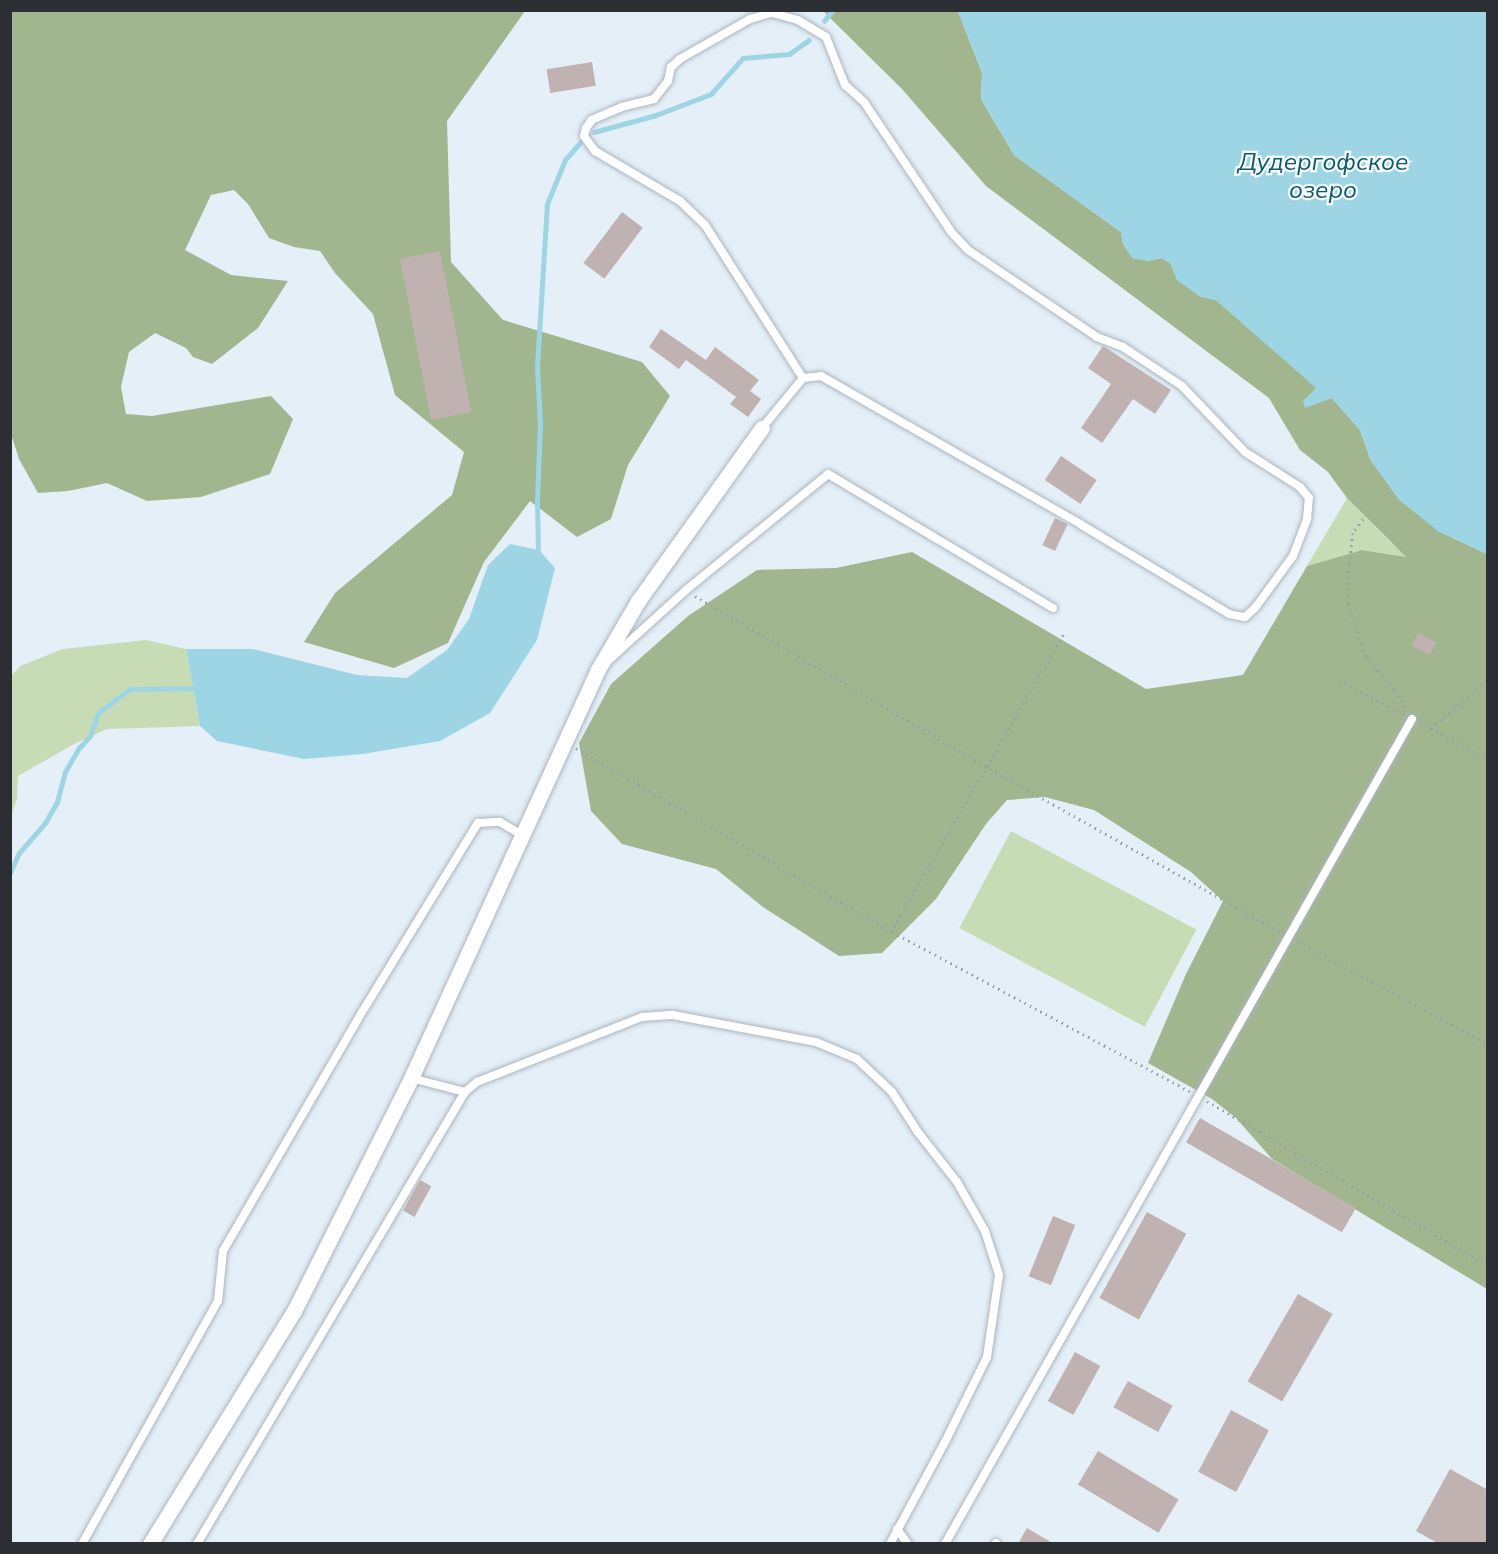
<!DOCTYPE html>
<html>
<head>
<meta charset="utf-8">
<style>
	body { margin:0 }
	#map { position:relative; width:1498px; height:1554px; overflow:hidden; background:#e4eff8; font-family:Mulish,sans-serif }
	div>[style] { position:absolute }
	[style*='--x'] { left:calc(var(--x)*1px); top:calc(var(--y)*1px); width:calc(var(--w)*1px); rotate:calc(var(--a)*1deg) }
	.green>* { inset:0; background:#c7dcb5; transform-origin:0 0 }
	.forest>* { inset:0; background:#a1b68e }
	.water>* { inset:0; background:#9ed5e4 }
	.stream>* { height:4.5px; margin:-2.25px; padding:0 2.25px; transform-origin:2.25px; border-radius:2.25px; background:#9ed5e4 }
	.building>* { inset:0; background:#c0b2b1; transform-origin:0 0 }
	.path>* { height:3px; margin-top:-1.5px; transform-origin:0; background:repeating-linear-gradient(90deg,#99a1a8 0 1.5px,transparent 0 6px) }
	.roads { filter:drop-shadow(0 0 2px #acb5be) drop-shadow(0 0 2px #acb5be) }
	.service>* { height:8px; margin:-4px; padding:0 4px; transform-origin:4px; border-radius:4px; background:#fff }
	.minor>* { height:15px; margin:-7.5px; padding:0 7.5px; transform-origin:7.5px; border-radius:7.5px; background:#fff }
	span { translate:-50% -50%; white-space:nowrap; text-align:center; line-height:1.15; -webkit-text-stroke:4.5px #f7fbff; paint-order:stroke }
	.water-label { font-size:24px; color:#0d5969; font-style:italic }
	.frame { position:absolute; inset:0; border:12px solid #2b2e32; pointer-events:none }
</style>
</head>
<body>
<div id="map">
	<div class="green">
		<i style="clip-path:polygon(1347px 498px,1389px 541px,1407px 557px,1362px 550px,1307px 566px)"></i>
		<i style="clip-path:polygon(146px 640px,186px 649px,200px 726px,107px 729px,76px 743px,18px 776px,17px 798px,11px 817px,11px 676px,20px 666px,63px 649px)"></i>
		<i style="left:1011px;top:831px;width:210px;height:110px;rotate:28deg"></i>
	</div>
	<div class="forest">
		<i style="clip-path:polygon(10px 11px,525px 11px,447px 121px,451px 262px,503px 320px,642px 362px,670px 396px,628px 465px,611px 519px,577px 537px,530px 501px,484px 562px,448px 643px,394px 668px,304px 642px,335px 593px,452px 495px,464px 452px,395px 395px,373px 314px,335px 273px,320px 251px,294px 247px,269px 238px,248px 204px,234px 190px,211px 195px,185px 250px,231px 275px,288px 281px,258px 328px,212px 364px,193px 357px,186px 348px,155px 333px,129px 352px,121px 387px,126px 414px,152px 416px,271px 396px,293px 419px,270px 474px,201px 497px,147px 501px,107px 483px,68px 491px,38px 493px,19px 459px,11px 434px)"></i>
		<i style="clip-path:polygon(823px 11px,958px 11px,982px 73px,981px 99px,1014px 155px,1121px 232px,1123px 244px,1147px 261px,1162px 258px,1170px 263px,1199px 296px,1216px 300px,1317px 388px,1315px 403px,1332px 398px,1360px 430px,1371px 461px,1438px 531px,1487px 554px,1487px 1289px,1272px 1159px,1236px 1118px,1212px 1099px,1148px 1063px,1186px 974px,1223px 901px,1191px 872px,1094px 810px,1045px 797px,1007px 800px,986px 824px,936px 899px,882px 953px,839px 956px,763px 907px,716px 869px,622px 844px,591px 811px,579px 743px,611px 684px,688px 616px,757px 570px,836px 568px,912px 552px,1146px 689px,1243px 675px,1307px 566px,1362px 550px,1406px 557px,1347px 498px,1328px 472px,1300px 450px,1269px 398px,986px 186px,902px 89px)"></i>
	</div>
	<div class="water">
		<i style="clip-path:polygon(958px 11px,1487px 11px,1487px 554px,1438px 531px,1399px 500px,1371px 461px,1360px 430px,1332px 398px,1305px 408px,1303px 401px,1316px 388px,1216px 300px,1199px 296px,1177px 280px,1170px 263px,1162px 258px,1147px 261px,1132px 258px,1123px 244px,1121px 232px,1014px 155px,981px 99px,982px 73px)"></i>
		<i style="clip-path:polygon(510px 544px,539px 550px,555px 568px,537px 640px,490px 713px,440px 741px,363px 754px,304px 759px,217px 741px,200px 726px,186px 649px,253px 649px,357px 675px,407px 678px,447px 650px,469px 619px,488px 565px)"></i>
	</div>
	<div class="stream">
		<i style="--x:824;--y:21;--w:14;--a:-51"></i>
		<i style="--x:594;--y:132;--w:64;--a:-15.3"></i>
		<i style="--x:656;--y:115;--w:59;--a:-20.9"></i>
		<i style="--x:711;--y:94;--w:48;--a:-48.4"></i>
		<i style="--x:743;--y:58;--w:46;--a:-5"></i>
		<i style="--x:789;--y:54;--w:24;--a:-35"></i>
		<i style="--x:538;--y:554;--w:53;--a:-91.1"></i>
		<i style="--x:537;--y:501;--w:77;--a:-87.8"></i>
		<i style="--x:540;--y:424;--w:57;--a:-93"></i>
		<i style="--x:537;--y:367;--w:163;--a:-86.5"></i>
		<i style="--x:547;--y:204;--w:48;--a:-67.8"></i>
		<i style="--x:565;--y:160;--w:23;--a:-49"></i>
		<i style="--x:10;--y:873;--w:22;--a:-66"></i>
		<i style="--x:19;--y:853;--w:40;--a:-49"></i>
		<i style="--x:45;--y:823;--w:24;--a:-60"></i>
		<i style="--x:57;--y:802;--w:31;--a:-75"></i>
		<i style="--x:65;--y:772;--w:28;--a:-60"></i>
		<i style="--x:79;--y:748;--w:16;--a:-47"></i>
		<i style="--x:90;--y:736;--w:24;--a:-71"></i>
		<i style="--x:98;--y:713;--w:40;--a:-37"></i>
		<i style="--x:130;--y:689;--w:68;--a:-0.8"></i>
	</div>
	<div class="building">
		<i style="left:592px;top:62px;width:24px;height:46px;rotate:81deg"></i>
		<i style="left:622px;top:212px;width:26px;height:64px;rotate:37deg"></i>
		<i style="left:440px;top:251px;width:164px;height:41px;rotate:79deg"></i>
		<i style="clip-path:polygon(661px 329px,706px 360px,715px 347px,759px 380px,750px 391px,761px 399px,748px 417px,730px 404px,736px 397px,686px 360px,679px 369px,649px 347px)"></i>
		<i style="clip-path:polygon(1103px 346px,1171px 390px,1155px 414px,1133px 399px,1102px 443px,1081px 428px,1111px 384px,1088px 368px)"></i>
		<i style="left:1061px;top:456px;width:43px;height:29px;rotate:34deg"></i>
		<i style="left:1055px;top:518px;width:14px;height:30px;rotate:25deg"></i>
		<i style="left:1418px;top:633px;width:21px;height:14px;rotate:29deg"></i>
		<i style="left:1200px;top:1118px;width:180px;height:28px;rotate:30deg"></i>
		<i style="left:420px;top:1180px;width:13px;height:35px;rotate:29deg"></i>
		<i style="left:1147px;top:1212px;width:45px;height:98px;rotate:29deg"></i>
		<i style="left:1053px;top:1216px;width:24px;height:65px;rotate:22deg"></i>
		<i style="left:1298px;top:1294px;width:40px;height:101px;rotate:30deg"></i>
		<i style="left:1075px;top:1352px;width:29px;height:56px;rotate:29deg"></i>
		<i style="left:1128px;top:1381px;width:51px;height:30px;rotate:29deg"></i>
		<i style="left:1231px;top:1410px;width:43px;height:70px;rotate:28deg"></i>
		<i style="left:1098px;top:1451px;width:94px;height:39px;rotate:31deg"></i>
		<i style="clip-path:polygon(1450px 1469px,1488px 1490px,1488px 1544px,1439px 1544px,1416px 1531px)"></i>
		<i style="clip-path:polygon(1027px 1528px,1054px 1544px,1018px 1544px)"></i>
	</div>
	<div class="path">
		<i style="--x:1363;--y:519;--w:17;--a:126"></i>
		<i style="--x:1353;--y:533;--w:32;--a:97"></i>
		<i style="--x:1349;--y:565;--w:38;--a:92"></i>
		<i style="--x:1348;--y:603;--w:56;--a:71.2"></i>
		<i style="--x:1366;--y:656;--w:45;--a:49.5"></i>
		<i style="--x:1395;--y:690;--w:23;--a:61"></i>
		<i style="--x:695;--y:596;--w:342;--a:30.4"></i>
		<i style="--x:990;--y:769;--w:333;--a:29.3"></i>
		<i style="--x:1340;--y:680;--w:73;--a:28.7"></i>
		<i style="--x:1420;--y:723;--w:77;--a:27.9"></i>
		<i style="--x:1431;--y:729;--w:76;--a:-41.3"></i>
		<i style="--x:576;--y:748;--w:360;--a:30.2"></i>
		<i style="--x:887;--y:929;--w:345;--a:28.2"></i>
		<i style="--x:891;--y:932;--w:345;--a:-59.9"></i>
		<i style="--x:1298;--y:942;--w:216;--a:28.2"></i>
		<i style="--x:1207;--y:1101;--w:326;--a:30.4"></i>
	</div>
	<div class="roads">
		<div class="service">
			<i style="--x:762;--y:428;--w:65;--a:-50.6"></i>
			<i style="--x:803;--y:378;--w:18;--a:-6"></i>
			<i style="--x:821;--y:376;--w:298;--a:29.7"></i>
			<i style="--x:1080;--y:524;--w:174;--a:31.1"></i>
			<i style="--x:1229;--y:614;--w:16;--a:11"></i>
			<i style="--x:1245;--y:617;--w:13;--a:-42"></i>
			<i style="--x:1255;--y:608;--w:64;--a:-53.8"></i>
			<i style="--x:1293;--y:556;--w:40;--a:-69"></i>
			<i style="--x:1307;--y:519;--w:21;--a:-85"></i>
			<i style="--x:1309;--y:498;--w:14;--a:-129"></i>
			<i style="--x:1300;--y:487;--w:65;--a:-147.5"></i>
			<i style="--x:1245;--y:452;--w:91;--a:-133.7"></i>
			<i style="--x:1182;--y:386;--w:71;--a:-146.5"></i>
			<i style="--x:1123;--y:347;--w:28;--a:-159"></i>
			<i style="--x:1097;--y:337;--w:156;--a:-146"></i>
			<i style="--x:968;--y:250;--w:23;--a:-133"></i>
			<i style="--x:952;--y:233;--w:158;--a:-123.9"></i>
			<i style="--x:864;--y:102;--w:25;--a:-138"></i>
			<i style="--x:845;--y:85;--w:52;--a:-111.6"></i>
			<i style="--x:826;--y:37;--w:33;--a:-149"></i>
			<i style="--x:798;--y:20;--w:28;--a:-165"></i>
			<i style="--x:771;--y:13;--w:22;--a:164"></i>
			<i style="--x:750;--y:19;--w:81;--a:150.3"></i>
			<i style="--x:680;--y:59;--w:12;--a:138"></i>
			<i style="--x:671;--y:67;--w:14;--a:102"></i>
			<i style="--x:668;--y:81;--w:23;--a:128"></i>
			<i style="--x:654;--y:99;--w:33;--a:166"></i>
			<i style="--x:622;--y:107;--w:33;--a:157"></i>
			<i style="--x:592;--y:120;--w:10;--a:127"></i>
			<i style="--x:586;--y:128;--w:8;--a:104"></i>
			<i style="--x:584;--y:136;--w:19;--a:54"></i>
			<i style="--x:595;--y:151;--w:99;--a:30.5"></i>
			<i style="--x:680;--y:201;--w:35;--a:44"></i>
			<i style="--x:705;--y:225;--w:182;--a:57.4"></i>
			<i style="--x:610;--y:659;--w:103;--a:-42.2"></i>
			<i style="--x:686;--y:590;--w:183;--a:-39.2"></i>
			<i style="--x:828;--y:474;--w:262;--a:30.8"></i>
			<i style="--x:411;--y:1078;--w:56;--a:14.5"></i>
			<i style="--x:897;--y:1529;--w:19;--a:54"></i>
			<i style="--x:82;--y:1544;--w:278;--a:-60.8"></i>
			<i style="--x:218;--y:1301;--w:50;--a:-84.3"></i>
			<i style="--x:223;--y:1251;--w:271;--a:-59.8"></i>
			<i style="--x:359;--y:1017;--w:228;--a:-58.5"></i>
			<i style="--x:478;--y:823;--w:22;--a:-3"></i>
			<i style="--x:500;--y:822;--w:26;--a:31"></i>
			<i style="--x:197;--y:1544;--w:525;--a:-59.34"></i>
			<i style="--x:465;--y:1092;--w:16;--a:-40"></i>
			<i style="--x:477;--y:1082;--w:177;--a:-21.5"></i>
			<i style="--x:642;--y:1017;--w:31;--a:-4"></i>
			<i style="--x:673;--y:1015;--w:146;--a:10.7"></i>
			<i style="--x:816;--y:1042;--w:44;--a:22.5"></i>
			<i style="--x:857;--y:1059;--w:48;--a:43.3"></i>
			<i style="--x:892;--y:1092;--w:46;--a:57.3"></i>
			<i style="--x:917;--y:1131;--w:65;--a:51.9"></i>
			<i style="--x:957;--y:1182;--w:56;--a:60.3"></i>
			<i style="--x:985;--y:1231;--w:46;--a:72.3"></i>
			<i style="--x:999;--y:1275;--w:83;--a:98.3"></i>
			<i style="--x:987;--y:1357;--w:93;--a:116.3"></i>
			<i style="--x:946;--y:1440;--w:118;--a:118.3"></i>
			<i style="--x:945;--y:1544;--w:948;--a:-60.49"></i>
			<i style="--x:996;--y:1544;--w:1;--a:-90"></i>
		</div>
		<div class="minor">
			<i style="--x:150;--y:1544;--w:274;--a:-58.3"></i>
			<i style="--x:294;--y:1311;--w:261;--a:-63.3"></i>
			<i style="--x:411;--y:1078;--w:447;--a:-65.4"></i>
			<i style="--x:597;--y:671;--w:81;--a:-59.6"></i>
			<i style="--x:638;--y:601;--w:213;--a:-54.4"></i>
		</div>
	</div>
	<div class="water-label">
		<span style="left:1323px;top:176px">Дудергофское<br>озеро</span>
	</div>
	<div class="frame"></div>
</div>
</body>
</html>
